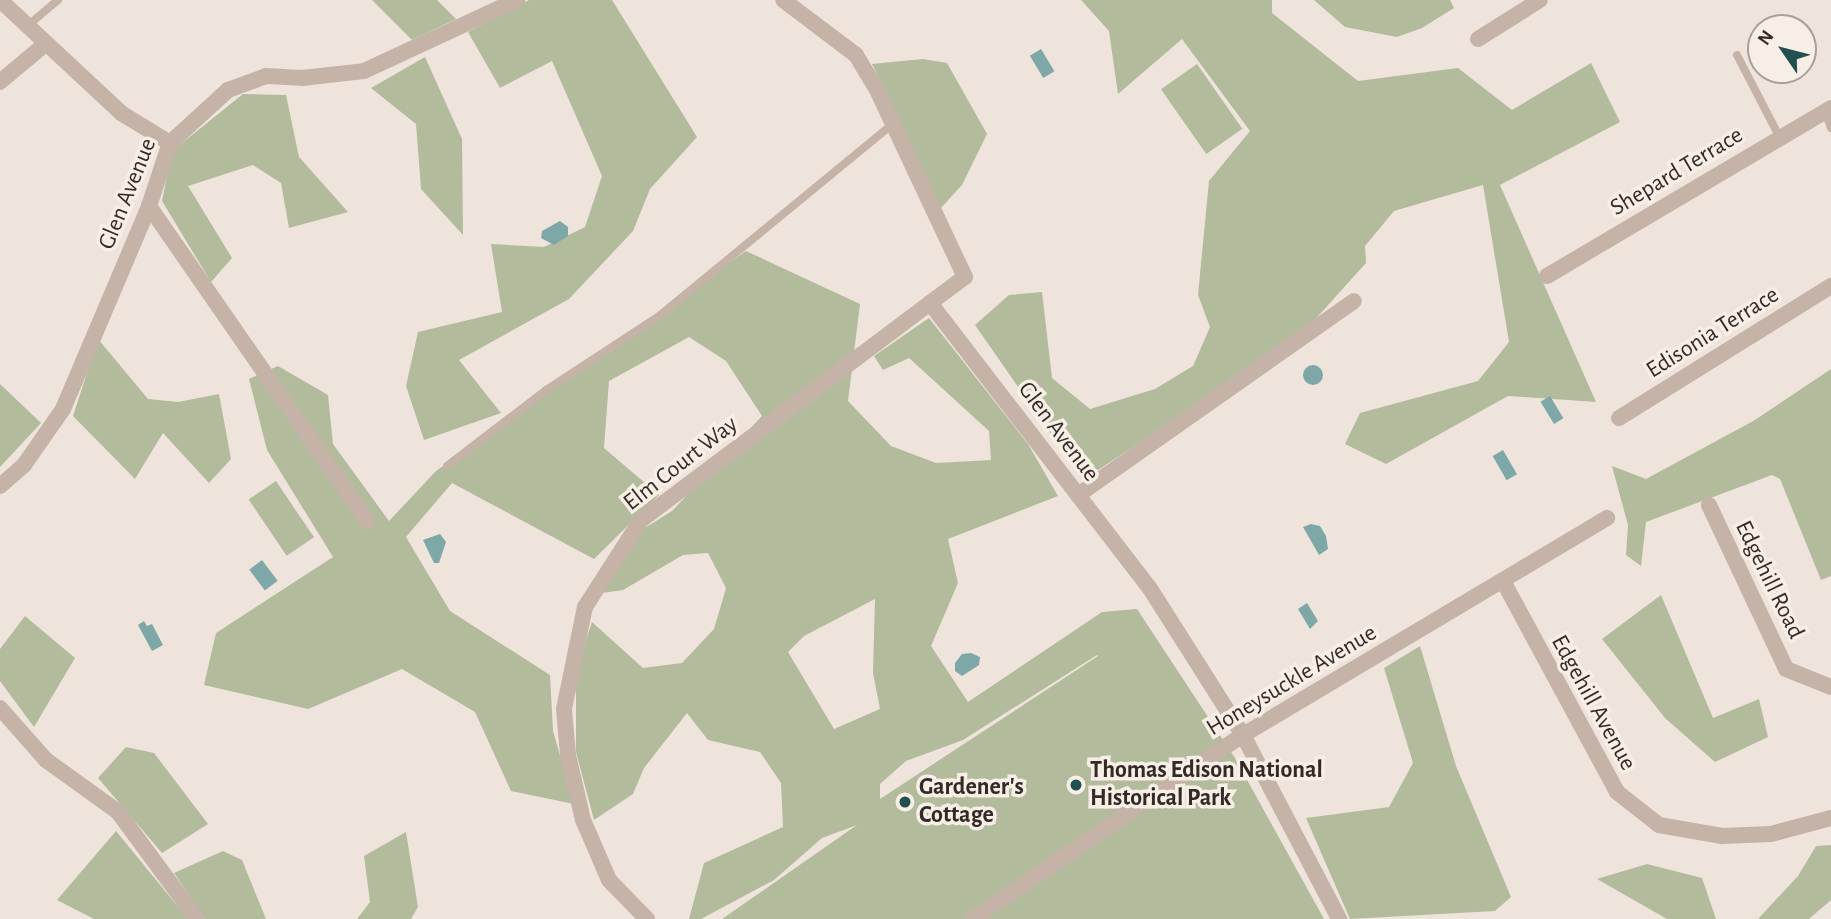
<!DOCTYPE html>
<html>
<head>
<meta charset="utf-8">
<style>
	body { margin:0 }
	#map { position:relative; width:1831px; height:919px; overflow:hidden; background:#eee4db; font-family:"Alegreya Sans",sans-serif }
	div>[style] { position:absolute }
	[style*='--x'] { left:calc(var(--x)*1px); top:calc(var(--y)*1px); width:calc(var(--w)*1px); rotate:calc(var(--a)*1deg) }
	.green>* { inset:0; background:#b3bb9d; transform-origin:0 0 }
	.water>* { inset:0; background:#7da8a7; transform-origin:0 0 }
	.round { border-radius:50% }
	.service>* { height:8px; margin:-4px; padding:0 4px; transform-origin:4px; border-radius:4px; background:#c5b3a8 }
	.minor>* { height:16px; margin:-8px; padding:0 8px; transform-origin:8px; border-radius:8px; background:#c5b3a8 }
	.dots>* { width:19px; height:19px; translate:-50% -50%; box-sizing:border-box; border:4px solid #f7eee6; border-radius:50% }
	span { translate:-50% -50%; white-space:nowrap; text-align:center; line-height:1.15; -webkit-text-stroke:7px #f7eee6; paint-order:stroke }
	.street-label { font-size:24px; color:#332a27 }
	.poi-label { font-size:24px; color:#332a27; font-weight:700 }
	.left { translate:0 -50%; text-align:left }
	.north { position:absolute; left:1747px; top:14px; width:70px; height:70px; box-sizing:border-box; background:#f7eee6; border:2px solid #a9a09a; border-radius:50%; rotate:305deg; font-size:19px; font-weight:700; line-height:28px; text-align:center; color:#332a27 }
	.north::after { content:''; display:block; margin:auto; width:24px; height:32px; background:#224f4f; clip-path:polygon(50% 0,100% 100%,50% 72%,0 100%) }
</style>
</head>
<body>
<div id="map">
	<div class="green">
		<i style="clip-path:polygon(372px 0,437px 0,456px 19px,412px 40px)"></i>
		<i style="clip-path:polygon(529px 0,612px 0,697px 137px,650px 189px,633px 231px,569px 299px,459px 360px,501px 413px,424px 440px,406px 386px,418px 332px,502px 312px,491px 244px,544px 247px,585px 227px,602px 176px,552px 61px,500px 88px,468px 32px)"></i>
		<i style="clip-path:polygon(1081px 0,1272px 0,1272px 13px,1358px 81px,1458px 68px,1512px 110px,1591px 63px,1620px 122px,1500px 185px,1596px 402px,1508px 396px,1386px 464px,1345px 444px,1360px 413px,1478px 381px,1509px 342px,1483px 185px,1394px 211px,1365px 246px,1366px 263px,1301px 335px,1083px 480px,975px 325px,1009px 295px,1042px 292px,1052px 378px,1090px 409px,1155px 389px,1193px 366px,1210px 327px,1198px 295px,1209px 181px,1250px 131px,1182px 39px,1118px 94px,1109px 31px)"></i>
		<i style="clip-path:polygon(1314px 0,1450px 0,1454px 8px,1422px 28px,1397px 37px,1345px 27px)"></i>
		<i style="clip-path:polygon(425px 57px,462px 139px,463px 235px,421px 189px,416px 124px,371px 88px)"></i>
		<i style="clip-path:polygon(923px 59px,947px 63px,987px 134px,962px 185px,940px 209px,872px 64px)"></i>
		<i style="left:1197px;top:64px;width:79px;height:44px;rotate:55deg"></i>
		<i style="clip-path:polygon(243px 94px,286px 95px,299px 157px,348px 212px,289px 228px,281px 183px,253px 165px,188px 186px,232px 258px,211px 282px,162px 201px,172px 151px)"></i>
		<i style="clip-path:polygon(evenodd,746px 251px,860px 304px,848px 401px,891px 446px,936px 463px,991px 460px,989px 431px,909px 358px,883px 370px,874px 356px,929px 318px,1028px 444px,1058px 496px,948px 539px,958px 583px,931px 646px,968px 702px,1102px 612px,1137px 609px,1235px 758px,1324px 919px,722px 919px,857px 825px,822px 838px,774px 880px,701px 919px,689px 919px,704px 863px,783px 827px,781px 783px,760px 752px,708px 740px,687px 713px,644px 768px,633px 794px,594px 820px,576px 752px,576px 671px,592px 622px,643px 668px,682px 663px,714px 629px,726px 588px,708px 553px,683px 555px,623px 590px,602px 593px,632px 536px,672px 511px,762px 416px,726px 361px,689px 337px,609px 381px,604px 448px,659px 495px,594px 559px,452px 483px,406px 537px,450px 611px,550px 675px,553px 731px,574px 804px,511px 791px,475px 712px,402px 669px,308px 709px,204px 685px,216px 633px,333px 557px,267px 450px,249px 379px,278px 366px,328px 395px,333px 444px,389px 521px,436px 471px,746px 251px,875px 599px,873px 673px,880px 709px,834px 729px,788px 652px,804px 636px,875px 599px,746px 251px,1097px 655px,1098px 656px,880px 799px,880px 784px,906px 761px,963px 740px,1097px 655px)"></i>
		<i style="clip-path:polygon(98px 339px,148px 399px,178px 402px,219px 394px,231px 459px,209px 483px,163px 433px,135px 479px,73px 416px)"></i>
		<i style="clip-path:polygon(1831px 369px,1831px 576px,1821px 580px,1780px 479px,1772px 475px,1646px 522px,1641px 566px,1626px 555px,1628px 525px,1612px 466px,1646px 479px,1755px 420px)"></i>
		<i style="clip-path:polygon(0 384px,41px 423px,0 467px)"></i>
		<i style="left:276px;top:481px;width:68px;height:33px;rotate:56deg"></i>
		<i style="clip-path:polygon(1661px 595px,1713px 718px,1759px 699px,1768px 737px,1715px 762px,1665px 718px,1602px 639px)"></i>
		<i style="clip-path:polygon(25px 616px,75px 658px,34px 727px,0 681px,0 649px)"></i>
		<i style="clip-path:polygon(1420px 646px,1456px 766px,1511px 897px,1495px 911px,1350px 919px,1306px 818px,1389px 807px,1413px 763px,1384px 668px)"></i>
		<i style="clip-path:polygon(126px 747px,154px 753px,208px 824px,162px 853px,98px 778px)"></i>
		<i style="clip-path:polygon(116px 831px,188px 919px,94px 919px,57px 900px)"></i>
		<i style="clip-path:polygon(406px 832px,418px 907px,411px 919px,357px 919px,370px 902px,364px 856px)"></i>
		<i style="clip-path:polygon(1831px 845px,1831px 900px,1809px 919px,1758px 919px,1798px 876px,1816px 846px)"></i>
		<i style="clip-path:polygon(223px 851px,242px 860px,266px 919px,205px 919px,174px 873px)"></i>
		<i style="clip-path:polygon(1647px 864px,1702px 878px,1716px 919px,1667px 919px,1597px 879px)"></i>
	</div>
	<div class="water">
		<i style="left:1041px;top:49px;width:26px;height:13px;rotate:59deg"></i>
		<i style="clip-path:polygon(560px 221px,568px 227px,568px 236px,554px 245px,541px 238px,542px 231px)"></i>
		<i class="round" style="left:1303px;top:365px;width:20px;height:20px"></i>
		<i style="left:1550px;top:396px;width:26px;height:11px;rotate:59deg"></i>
		<i style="left:1503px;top:450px;width:28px;height:12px;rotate:60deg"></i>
		<i style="clip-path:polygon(1311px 524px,1320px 526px,1326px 536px,1328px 549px,1319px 555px,1303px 527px)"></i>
		<i style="clip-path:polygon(440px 534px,446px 542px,439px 563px,434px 563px,423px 540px)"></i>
		<i style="left:262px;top:560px;width:26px;height:16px;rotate:53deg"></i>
		<i style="clip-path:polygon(1307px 603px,1318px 621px,1310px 629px,1298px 609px)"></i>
		<i style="clip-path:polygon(144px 621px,147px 626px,152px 624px,163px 645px,152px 651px,138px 625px)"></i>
		<i style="clip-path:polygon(971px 653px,980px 657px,979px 665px,962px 676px,955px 671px,955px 663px,962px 654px)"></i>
	</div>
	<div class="service">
		<i style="--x:26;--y:27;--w:42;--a:-40.2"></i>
		<i style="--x:1737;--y:55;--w:93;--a:62.6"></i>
		<i style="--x:1825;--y:111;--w:18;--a:71"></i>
		<i style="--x:447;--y:466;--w:125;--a:-37.5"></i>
		<i style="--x:546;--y:390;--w:135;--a:-33.2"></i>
		<i style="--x:659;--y:316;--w:303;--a:-39.4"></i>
	</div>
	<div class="minor">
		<i style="--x:0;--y:0;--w:166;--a:43"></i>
		<i style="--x:121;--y:113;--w:57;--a:31.5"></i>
		<i style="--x:1478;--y:39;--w:73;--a:-32.2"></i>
		<i style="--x:0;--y:82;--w:57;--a:-40.1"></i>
		<i style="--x:149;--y:206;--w:383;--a:55.3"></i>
		<i style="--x:1547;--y:276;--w:330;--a:-30.6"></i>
		<i style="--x:930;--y:303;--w:359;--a:52.4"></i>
		<i style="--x:1149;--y:587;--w:175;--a:57.6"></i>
		<i style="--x:1243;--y:735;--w:208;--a:62.4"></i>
		<i style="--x:1619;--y:418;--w:250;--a:-31.9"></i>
		<i style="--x:0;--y:486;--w:32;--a:-41"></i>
		<i style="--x:24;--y:465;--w:68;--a:-55.1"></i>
		<i style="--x:63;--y:409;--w:220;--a:-67"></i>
		<i style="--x:149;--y:206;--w:66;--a:-71.6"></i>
		<i style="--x:170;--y:143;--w:79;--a:-42.4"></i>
		<i style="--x:228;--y:90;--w:40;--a:-20.2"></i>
		<i style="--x:266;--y:76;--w:36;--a:3"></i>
		<i style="--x:302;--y:78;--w:62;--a:-6.4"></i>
		<i style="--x:364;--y:71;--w:169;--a:-24.9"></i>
		<i style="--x:1078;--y:495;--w:337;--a:-35.1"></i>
		<i style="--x:1709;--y:505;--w:181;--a:64.8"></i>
		<i style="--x:1786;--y:669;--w:48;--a:21.8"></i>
		<i style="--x:1503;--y:581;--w:240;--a:61.6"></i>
		<i style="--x:1617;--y:792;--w:53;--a:38.2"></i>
		<i style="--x:1659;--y:825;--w:64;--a:9.9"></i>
		<i style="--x:1722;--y:836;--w:49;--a:-2.3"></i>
		<i style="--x:1771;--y:834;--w:62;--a:-14.9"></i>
		<i style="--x:0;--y:708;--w:69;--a:48.5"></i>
		<i style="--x:46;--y:760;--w:89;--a:35.8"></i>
		<i style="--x:118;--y:812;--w:133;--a:53.6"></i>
		<i style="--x:647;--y:919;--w:54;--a:-134.3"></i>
		<i style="--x:609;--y:880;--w:65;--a:-113.4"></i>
		<i style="--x:583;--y:820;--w:67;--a:-103"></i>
		<i style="--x:568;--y:755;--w:46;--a:-95"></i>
		<i style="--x:564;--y:709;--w:104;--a:-78.4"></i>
		<i style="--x:585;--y:607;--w:103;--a:-57.2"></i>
		<i style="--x:641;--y:520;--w:405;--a:-36.9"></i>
		<i style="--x:965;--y:277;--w:207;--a:-115.2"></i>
		<i style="--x:877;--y:90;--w:41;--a:-121"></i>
		<i style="--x:856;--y:55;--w:91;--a:-143"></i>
		<i style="--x:973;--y:919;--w:327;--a:-34.3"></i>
		<i style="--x:1243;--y:735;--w:424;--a:-30.8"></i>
	</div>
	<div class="dots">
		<i style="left:1076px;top:785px;background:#224f4f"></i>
		<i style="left:905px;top:802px;background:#224f4f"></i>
	</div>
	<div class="street-label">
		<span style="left:1677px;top:172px;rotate:-31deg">Shepard Terrace</span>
		<span style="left:128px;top:194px;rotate:-68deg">Glen Avenue</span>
		<span style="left:1713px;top:333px;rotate:-32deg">Edisonia Terrace</span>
		<span style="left:1058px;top:432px;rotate:53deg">Glen Avenue</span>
		<span style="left:681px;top:464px;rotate:-38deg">Elm Court Way</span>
		<span style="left:1769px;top:580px;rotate:64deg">Edgehill Road</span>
		<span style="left:1292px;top:681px;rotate:-31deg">Honeysuckle Avenue</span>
		<span style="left:1593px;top:703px;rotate:61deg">Edgehill Avenue</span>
	</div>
	<div class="poi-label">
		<span class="left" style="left:1090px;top:785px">Thomas Edison National<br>Historical Park</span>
		<span class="left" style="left:919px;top:802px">Gardener's<br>Cottage</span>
	</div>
	<div class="north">N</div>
</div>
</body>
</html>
